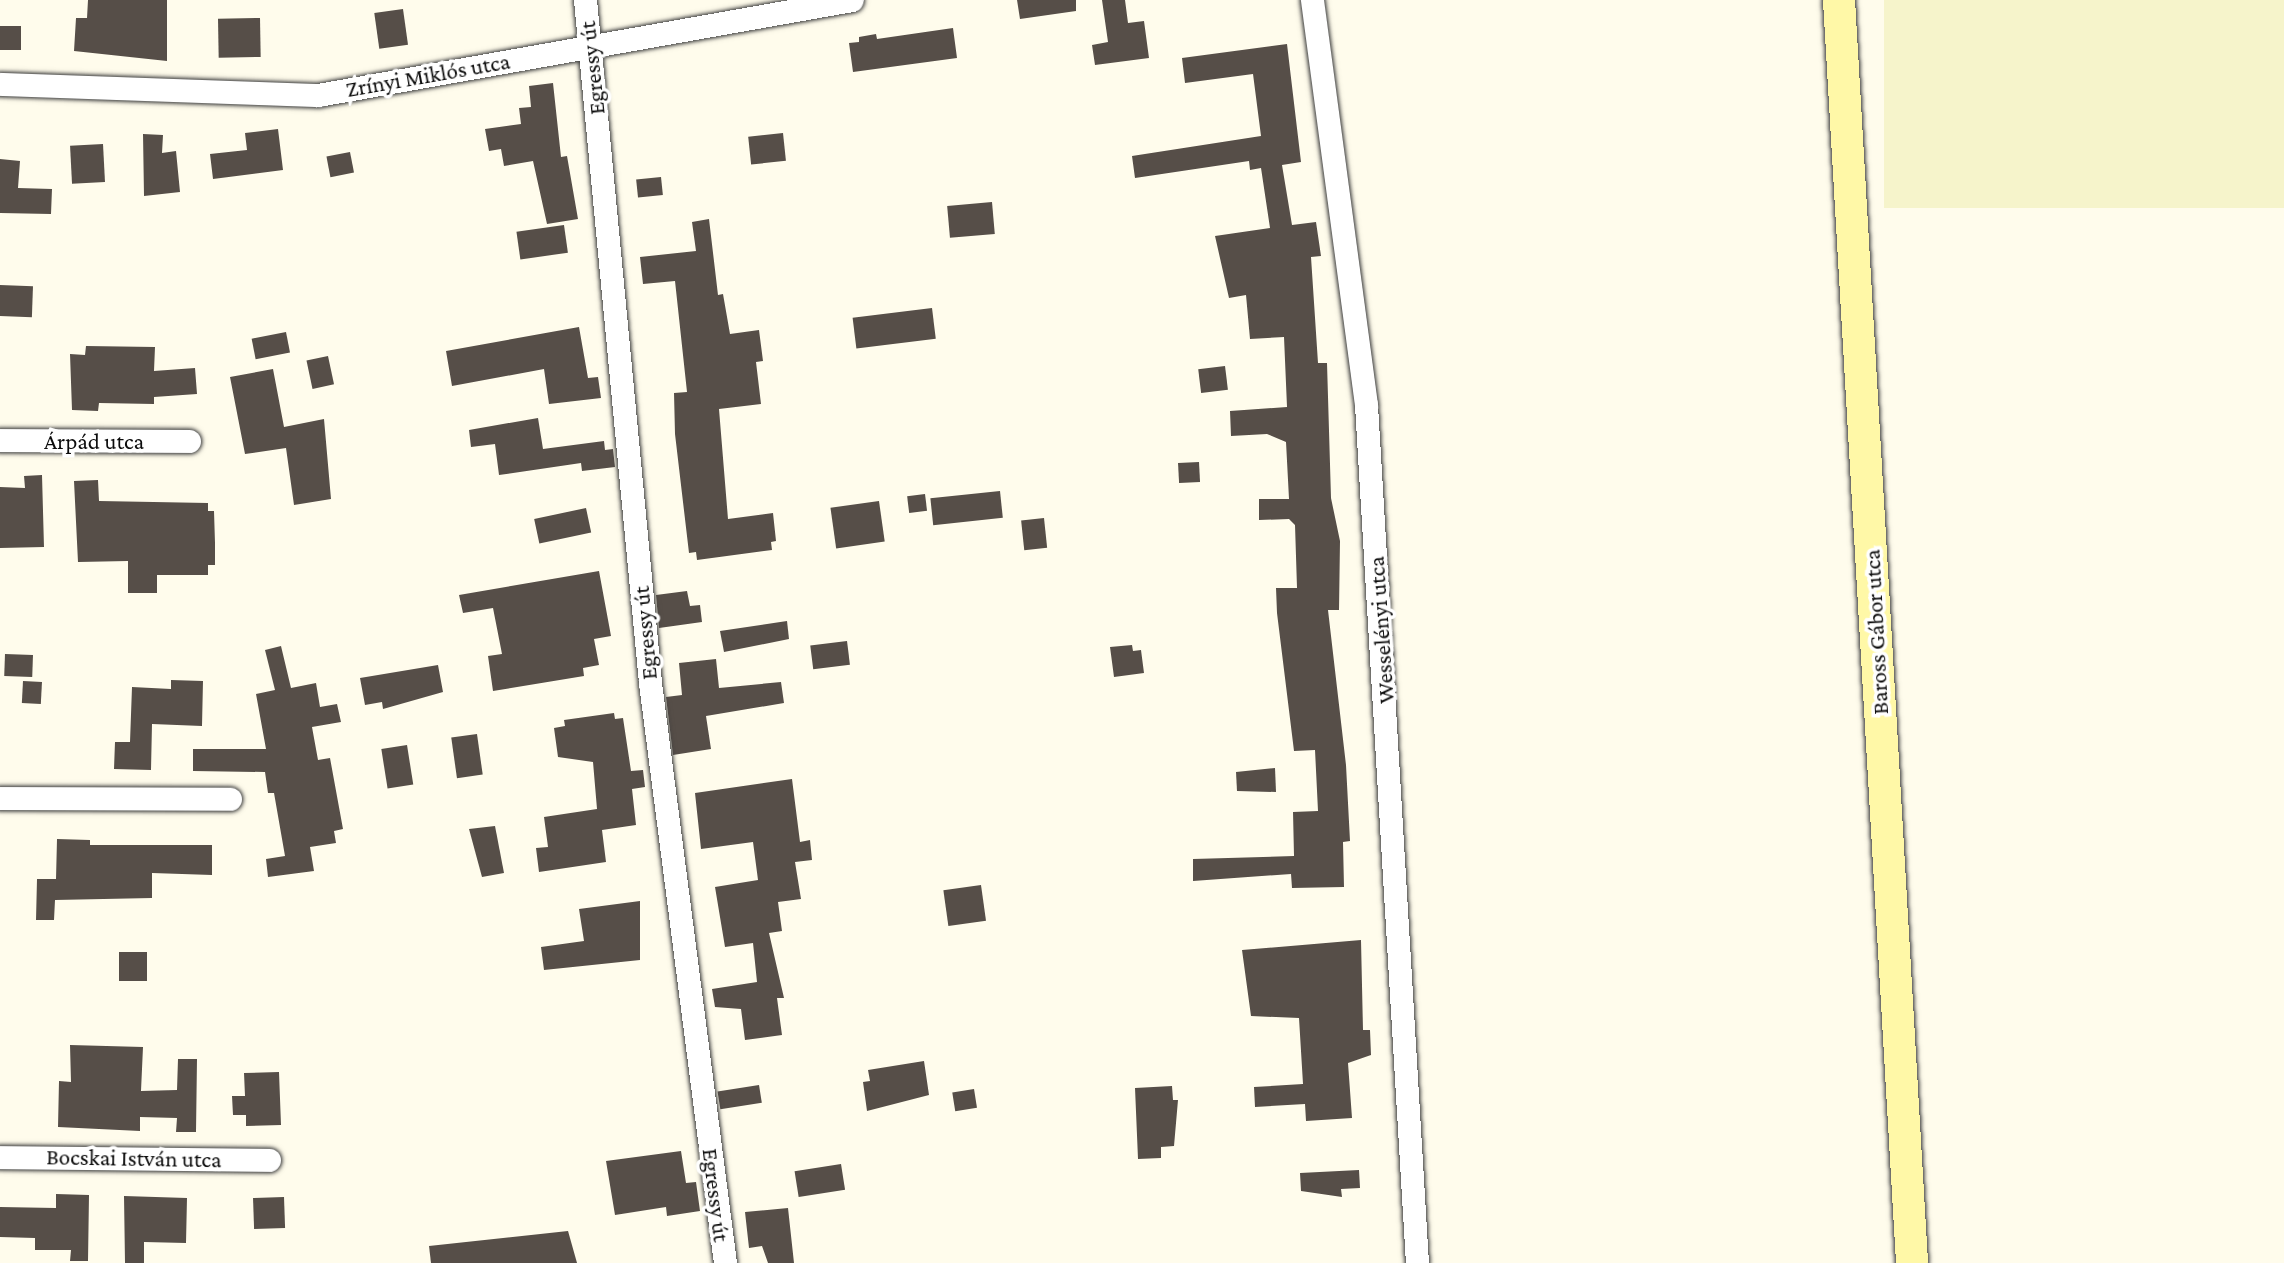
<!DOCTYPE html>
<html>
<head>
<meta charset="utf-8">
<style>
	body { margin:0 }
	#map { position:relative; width:2284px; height:1263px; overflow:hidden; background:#fffcec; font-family:"Crimson Pro",serif }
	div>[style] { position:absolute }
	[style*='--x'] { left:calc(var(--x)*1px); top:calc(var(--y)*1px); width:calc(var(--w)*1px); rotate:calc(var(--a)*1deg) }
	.farmland>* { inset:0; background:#f6f4cb; transform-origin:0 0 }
	.building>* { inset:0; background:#564e48; transform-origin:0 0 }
	.roads { filter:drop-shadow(0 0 2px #3f3f3f) drop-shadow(0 0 2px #3f3f3f) }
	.street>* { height:23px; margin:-11.5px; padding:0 11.5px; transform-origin:11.5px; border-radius:11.5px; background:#fff }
	.secondary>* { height:32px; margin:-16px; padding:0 16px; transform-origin:16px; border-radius:16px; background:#fff8a7 }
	span { translate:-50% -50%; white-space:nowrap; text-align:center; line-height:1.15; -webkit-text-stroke:7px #fff; paint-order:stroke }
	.street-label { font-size:23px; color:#0c0c0c }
</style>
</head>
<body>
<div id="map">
	<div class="farmland">
		<i style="left:1884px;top:0;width:400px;height:208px"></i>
	</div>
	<div class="building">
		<i style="clip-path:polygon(88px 0,167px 0,167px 61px,74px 51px,76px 18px,87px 18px)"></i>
		<i style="clip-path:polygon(1017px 0,1076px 0,1076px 11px,1020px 19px)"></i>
		<i style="clip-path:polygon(1102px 0,1125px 0,1128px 23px,1144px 21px,1149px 58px,1095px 65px,1092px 45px,1108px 42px)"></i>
		<i style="left:403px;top:9px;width:36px;height:29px;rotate:82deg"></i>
		<i style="left:260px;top:18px;width:39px;height:42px;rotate:89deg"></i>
		<i style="left:0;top:26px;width:21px;height:24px"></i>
		<i style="clip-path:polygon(953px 28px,957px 58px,853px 72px,849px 43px,859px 42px,859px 37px,876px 34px,877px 39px)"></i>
		<i style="clip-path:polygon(1287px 44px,1301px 162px,1282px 165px,1292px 225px,1316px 222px,1321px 256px,1311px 257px,1318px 363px,1327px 363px,1331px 498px,1340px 541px,1339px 610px,1328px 610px,1346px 765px,1350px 841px,1343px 842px,1344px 887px,1292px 888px,1291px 874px,1193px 881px,1193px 859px,1294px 856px,1293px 812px,1318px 811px,1315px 750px,1294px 751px,1277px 613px,1276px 588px,1297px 588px,1295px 525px,1289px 519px,1259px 520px,1259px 499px,1289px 499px,1286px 442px,1267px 434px,1231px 436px,1230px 411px,1287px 407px,1284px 337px,1250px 339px,1246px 295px,1229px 298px,1215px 236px,1270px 228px,1261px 168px,1250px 170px,1249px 161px,1135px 178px,1132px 156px,1261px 136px,1253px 74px,1185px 83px,1182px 58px)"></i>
		<i style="clip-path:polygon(553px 83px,561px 157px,567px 156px,578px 219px,547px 224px,533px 161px,504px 166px,501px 149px,489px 151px,485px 129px,521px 124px,519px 108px,531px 107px,529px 86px)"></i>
		<i style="clip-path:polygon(278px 129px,283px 170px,213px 179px,210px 154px,247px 150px,245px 133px)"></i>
		<i style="left:783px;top:133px;width:28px;height:35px;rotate:84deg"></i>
		<i style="clip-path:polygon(143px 134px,163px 135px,162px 153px,176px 151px,180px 192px,144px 196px)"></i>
		<i style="left:103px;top:144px;width:38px;height:33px;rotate:87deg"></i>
		<i style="left:350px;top:152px;width:21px;height:24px;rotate:79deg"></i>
		<i style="clip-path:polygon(0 159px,20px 161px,18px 188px,52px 189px,51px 214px,0 213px)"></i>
		<i style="left:661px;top:177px;width:18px;height:25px;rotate:84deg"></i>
		<i style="left:992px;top:202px;width:32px;height:45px;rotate:85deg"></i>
		<i style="clip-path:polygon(709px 219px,718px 295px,723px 294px,730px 334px,759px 330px,763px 361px,756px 362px,761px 404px,719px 409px,728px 519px,773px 513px,776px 541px,771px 542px,772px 550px,697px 560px,696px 552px,689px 553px,675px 434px,674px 393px,687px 392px,675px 281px,643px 284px,640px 257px,696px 251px,692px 222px)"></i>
		<i style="left:564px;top:225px;width:28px;height:48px;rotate:82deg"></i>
		<i style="left:0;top:285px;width:33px;height:31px;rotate:2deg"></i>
		<i style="left:932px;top:308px;width:31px;height:80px;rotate:83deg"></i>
		<i style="clip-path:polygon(579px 327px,588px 378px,598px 377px,601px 398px,549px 404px,544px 369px,452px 386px,446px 351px)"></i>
		<i style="left:286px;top:332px;width:21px;height:35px;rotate:79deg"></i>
		<i style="clip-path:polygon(86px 346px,155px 347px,154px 371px,195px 368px,197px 394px,154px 397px,154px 404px,99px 403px,98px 411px,72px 410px,70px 354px,85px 355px)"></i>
		<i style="left:328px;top:356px;width:29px;height:22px;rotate:78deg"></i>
		<i style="left:1225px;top:366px;width:24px;height:27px;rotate:83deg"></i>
		<i style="clip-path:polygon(273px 369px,284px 427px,324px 419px,331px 499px,294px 505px,286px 448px,245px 454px,230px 377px)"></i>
		<i style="clip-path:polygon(538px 418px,543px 449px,604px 441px,605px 450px,613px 449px,615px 467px,582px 471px,581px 463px,499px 475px,495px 444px,471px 447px,469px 430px)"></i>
		<i style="left:1199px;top:462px;width:20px;height:21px;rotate:87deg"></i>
		<i style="clip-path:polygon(42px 475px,44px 547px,0 548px,0 487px,25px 488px,24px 476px)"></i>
		<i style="clip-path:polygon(98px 480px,99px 501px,208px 503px,208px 511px,214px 511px,215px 543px,215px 565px,208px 565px,208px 575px,157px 575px,157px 593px,128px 593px,128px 561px,78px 562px,74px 481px)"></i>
		<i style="left:1000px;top:491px;width:27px;height:70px;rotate:84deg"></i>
		<i style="left:925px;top:494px;width:17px;height:18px;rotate:83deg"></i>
		<i style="left:879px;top:501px;width:41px;height:49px;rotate:82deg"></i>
		<i style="left:586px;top:508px;width:25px;height:53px;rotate:78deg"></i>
		<i style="left:1044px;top:518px;width:30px;height:23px;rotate:84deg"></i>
		<i style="clip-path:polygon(599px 571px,611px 636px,594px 639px,599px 665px,583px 668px,584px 676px,493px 691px,488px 656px,502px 654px,493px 608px,463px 613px,459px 595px)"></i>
		<i style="clip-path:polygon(687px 591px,690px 606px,700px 605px,702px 622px,659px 628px,656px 595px)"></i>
		<i style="clip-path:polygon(787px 621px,789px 639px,724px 652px,720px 631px)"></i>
		<i style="left:847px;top:641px;width:24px;height:37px;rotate:83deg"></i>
		<i style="clip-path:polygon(1132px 645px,1133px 651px,1141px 650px,1144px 673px,1114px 677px,1110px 647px)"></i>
		<i style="clip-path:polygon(281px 646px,291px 688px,316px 683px,320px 707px,337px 704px,341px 722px,312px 727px,318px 760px,330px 758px,343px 829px,334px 831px,336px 843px,310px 847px,314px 871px,268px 877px,266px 859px,285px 856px,274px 793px,268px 793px,265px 772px,193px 771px,193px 749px,266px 749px,256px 694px,275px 690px,265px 650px)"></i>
		<i style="left:5px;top:654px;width:28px;height:22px;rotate:2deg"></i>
		<i style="clip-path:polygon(716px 659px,719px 688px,781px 682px,784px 703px,706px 716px,711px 749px,673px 755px,666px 697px,682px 695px,679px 663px)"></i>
		<i style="clip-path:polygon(438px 665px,443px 692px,383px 709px,382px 702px,365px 705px,360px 678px)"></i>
		<i style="clip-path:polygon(171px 680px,203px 681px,202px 726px,152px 724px,151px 770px,114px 769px,115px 742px,130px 742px,132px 687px,171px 689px)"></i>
		<i style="left:23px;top:681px;width:19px;height:22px;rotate:3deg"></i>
		<i style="clip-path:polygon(614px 713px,615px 719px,623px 718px,631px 771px,643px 770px,645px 787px,632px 789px,636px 825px,602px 830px,606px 862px,539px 872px,536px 848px,548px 847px,544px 817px,597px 809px,593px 762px,558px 757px,554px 728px,565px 726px,564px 720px)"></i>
		<i style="left:477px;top:734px;width:41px;height:26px;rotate:82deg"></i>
		<i style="left:407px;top:745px;width:40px;height:26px;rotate:81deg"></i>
		<i style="clip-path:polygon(1275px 768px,1276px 792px,1237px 791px,1236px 772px)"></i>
		<i style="clip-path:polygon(792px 779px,800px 842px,810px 840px,812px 860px,795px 862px,801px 899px,778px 902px,782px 931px,769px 933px,784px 998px,777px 998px,782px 1035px,745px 1040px,741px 1009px,715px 1007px,712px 989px,757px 982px,753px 943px,725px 947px,715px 887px,758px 880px,753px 842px,701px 849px,695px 793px)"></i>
		<i style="clip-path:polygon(495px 826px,504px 873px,482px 877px,469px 829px)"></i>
		<i style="clip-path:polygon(57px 839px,90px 840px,90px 845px,212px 845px,212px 875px,152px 873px,152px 898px,55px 900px,54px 920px,36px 920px,37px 879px,56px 879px)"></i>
		<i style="left:981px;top:885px;width:36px;height:38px;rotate:82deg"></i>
		<i style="clip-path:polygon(640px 901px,640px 960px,544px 970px,541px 947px,584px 941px,579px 909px)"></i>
		<i style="clip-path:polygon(1361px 940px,1363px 1030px,1370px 1030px,1371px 1055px,1348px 1063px,1352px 1118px,1306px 1121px,1305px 1104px,1255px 1107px,1254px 1087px,1303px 1084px,1299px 1018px,1251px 1016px,1242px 950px)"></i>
		<i style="left:119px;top:952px;width:28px;height:29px"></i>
		<i style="clip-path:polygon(70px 1045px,143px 1047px,141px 1091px,177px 1090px,178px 1059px,197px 1059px,196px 1132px,176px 1132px,177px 1118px,140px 1117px,140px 1131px,58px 1127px,59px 1081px,71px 1082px)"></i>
		<i style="clip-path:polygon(924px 1061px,929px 1095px,867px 1111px,863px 1082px,870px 1081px,868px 1070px)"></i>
		<i style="clip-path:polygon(279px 1072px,281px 1125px,246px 1126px,246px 1115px,233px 1115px,232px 1096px,245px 1096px,244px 1073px)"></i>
		<i style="left:759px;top:1085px;width:18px;height:42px;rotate:81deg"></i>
		<i style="clip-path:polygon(1172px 1086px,1173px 1100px,1178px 1100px,1174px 1146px,1161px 1147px,1161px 1158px,1138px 1159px,1135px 1088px)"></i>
		<i style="left:974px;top:1089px;width:19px;height:22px;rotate:81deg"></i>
		<i style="clip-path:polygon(681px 1151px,686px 1183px,696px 1182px,700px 1211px,667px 1216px,666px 1207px,615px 1215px,606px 1161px)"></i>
		<i style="left:841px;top:1164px;width:26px;height:47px;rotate:81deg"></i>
		<i style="clip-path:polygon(1359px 1170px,1360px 1188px,1341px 1189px,1342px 1197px,1301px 1191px,1300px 1173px)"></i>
		<i style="clip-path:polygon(56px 1194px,89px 1195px,88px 1261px,70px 1261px,71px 1250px,35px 1250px,35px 1238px,0 1237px,0 1207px,56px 1208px)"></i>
		<i style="clip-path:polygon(124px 1196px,187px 1198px,186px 1243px,144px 1242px,144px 1263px,125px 1263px)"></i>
		<i style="left:284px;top:1197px;width:31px;height:31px;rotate:88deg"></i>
		<i style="clip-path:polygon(788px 1208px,794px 1263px,768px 1263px,762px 1246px,749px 1248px,745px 1212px)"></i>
		<i style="clip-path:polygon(568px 1231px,577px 1263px,431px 1263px,429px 1246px)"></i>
	</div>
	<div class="roads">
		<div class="street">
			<i style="--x:585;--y:0;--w:686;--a:84.56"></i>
			<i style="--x:650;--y:683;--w:585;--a:82.63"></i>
			<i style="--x:1312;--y:0;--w:409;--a:82.4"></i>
			<i style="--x:1366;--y:405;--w:860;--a:86.6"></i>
			<i style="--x:0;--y:84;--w:318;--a:2"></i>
			<i style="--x:318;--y:95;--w:542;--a:-10.09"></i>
			<i style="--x:0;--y:440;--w:189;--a:0.3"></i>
			<i style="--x:0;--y:798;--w:230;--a:0.2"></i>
			<i style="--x:0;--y:1157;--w:269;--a:0.6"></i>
		</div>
		<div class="secondary">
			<i style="--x:1839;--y:0;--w:1265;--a:86.69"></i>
		</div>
	</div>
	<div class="street-label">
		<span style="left:592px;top:68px;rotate:-96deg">Egressy út</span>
		<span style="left:428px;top:75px;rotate:-10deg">Zrínyi Miklós utca</span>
		<span style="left:94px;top:441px">Árpád utca</span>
		<span style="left:1381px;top:630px;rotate:-94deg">Wesselényi utca</span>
		<span style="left:1876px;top:632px;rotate:-93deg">Baross Gábor utca</span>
		<span style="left:645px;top:633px;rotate:-95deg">Egressy út</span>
		<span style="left:134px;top:1158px;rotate:1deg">Bocskai István utca</span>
		<span style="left:716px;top:1195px;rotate:83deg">Egressy út</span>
	</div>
</div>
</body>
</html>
